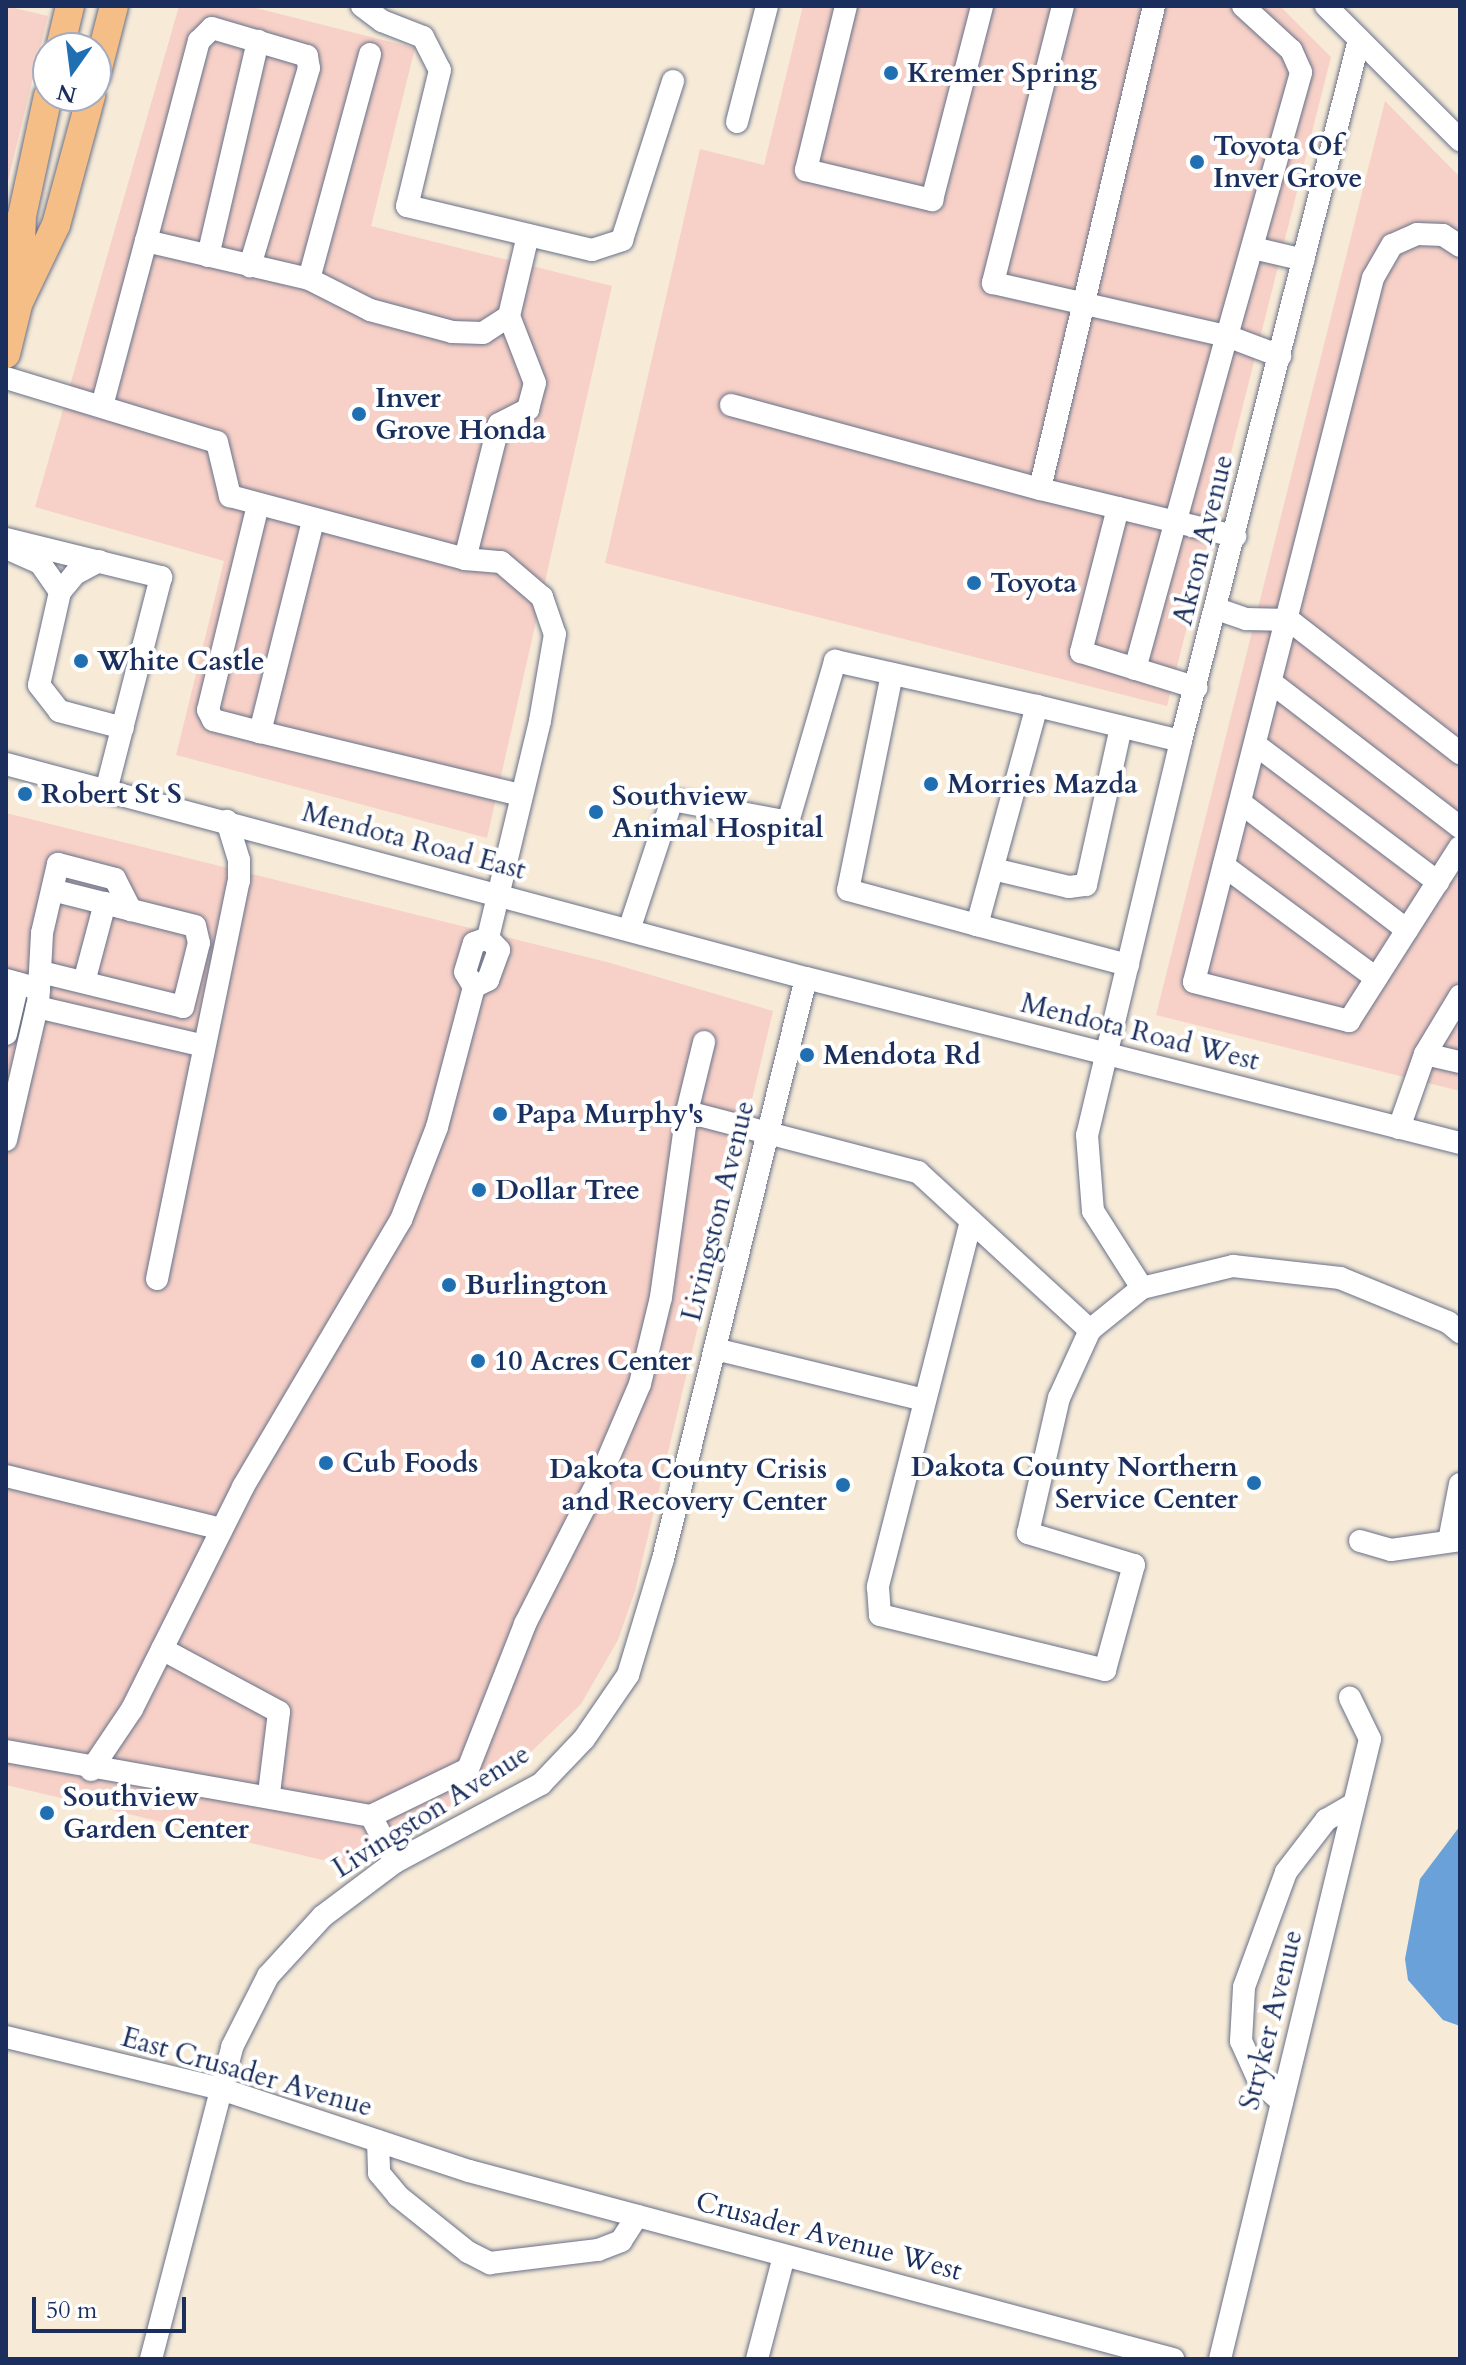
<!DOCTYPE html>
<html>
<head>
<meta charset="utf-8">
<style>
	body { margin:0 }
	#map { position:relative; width:1466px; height:2365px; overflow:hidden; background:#f7ebd8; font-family:Cardo,serif }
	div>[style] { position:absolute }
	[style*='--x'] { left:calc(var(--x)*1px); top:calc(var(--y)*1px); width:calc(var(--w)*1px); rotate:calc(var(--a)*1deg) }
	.built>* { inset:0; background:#f7d1c7 }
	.water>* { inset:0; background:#69a1d8 }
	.roads { filter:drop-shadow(0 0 2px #687189) drop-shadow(0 0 2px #687189) }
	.minor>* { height:22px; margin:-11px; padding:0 11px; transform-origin:11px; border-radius:11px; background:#fff }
	.major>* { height:28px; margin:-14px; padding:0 14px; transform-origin:14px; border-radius:14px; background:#f6be87 }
	.dots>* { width:22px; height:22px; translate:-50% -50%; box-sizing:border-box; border:4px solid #fff; border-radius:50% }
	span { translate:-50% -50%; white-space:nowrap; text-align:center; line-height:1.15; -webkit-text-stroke:8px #fff; paint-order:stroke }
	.poi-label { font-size:28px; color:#1b2f5e; font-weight:700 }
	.left { translate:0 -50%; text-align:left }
	.right { translate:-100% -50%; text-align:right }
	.street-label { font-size:28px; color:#1b2f5e }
	.frame { position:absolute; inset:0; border:8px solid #1b2f5e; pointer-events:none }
	.north { position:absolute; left:32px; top:32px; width:80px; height:80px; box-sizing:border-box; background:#fff; border:2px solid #a4acbf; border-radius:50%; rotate:194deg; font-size:22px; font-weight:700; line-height:32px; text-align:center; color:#1b2f5e }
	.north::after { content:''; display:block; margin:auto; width:28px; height:36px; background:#1f6fb2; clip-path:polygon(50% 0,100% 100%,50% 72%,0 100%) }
	.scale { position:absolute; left:32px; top:2297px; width:154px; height:36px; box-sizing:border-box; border:4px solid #1b2f5e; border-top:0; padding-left:10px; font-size:24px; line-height:28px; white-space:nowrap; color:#1b2f5e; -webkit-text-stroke:6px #fff; paint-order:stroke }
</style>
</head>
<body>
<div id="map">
	<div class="built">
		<i style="clip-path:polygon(6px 6px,48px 16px,6px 189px)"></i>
		<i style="clip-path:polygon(179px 6px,248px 6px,415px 48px,371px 226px,612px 286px,487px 838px,176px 755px,224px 561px,35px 507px)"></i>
		<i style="clip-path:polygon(803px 6px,1280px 6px,1331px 57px,1167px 706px,605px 563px,700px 149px,764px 165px)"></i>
		<i style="clip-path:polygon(1385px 101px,1460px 177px,1460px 1091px,1156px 1015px)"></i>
		<i style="clip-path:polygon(6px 813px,607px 962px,773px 1011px,635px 1591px,618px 1640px,581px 1704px,506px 1776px,343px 1865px,6px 1785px)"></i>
	</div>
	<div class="water">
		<i style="clip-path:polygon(1460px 1826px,1460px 2026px,1443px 2020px,1408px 1980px,1405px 1959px,1420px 1879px)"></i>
	</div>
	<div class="roads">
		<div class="minor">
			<i style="--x:362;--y:6;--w:25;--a:37"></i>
			<i style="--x:382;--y:21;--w:44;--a:21.3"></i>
			<i style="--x:423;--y:37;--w:37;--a:63"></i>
			<i style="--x:440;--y:70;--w:140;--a:103.6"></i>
			<i style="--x:407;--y:206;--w:190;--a:13.4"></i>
			<i style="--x:592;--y:250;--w:32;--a:-18"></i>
			<i style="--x:622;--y:240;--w:167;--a:-72.2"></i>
			<i style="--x:846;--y:6;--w:169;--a:103.7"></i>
			<i style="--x:806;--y:170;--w:130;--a:13.4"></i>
			<i style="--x:932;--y:200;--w:200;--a:-75.5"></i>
			<i style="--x:1063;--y:6;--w:286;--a:104.2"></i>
			<i style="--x:993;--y:283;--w:240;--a:12.8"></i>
			<i style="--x:1227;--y:336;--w:274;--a:-74.3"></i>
			<i style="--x:1301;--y:72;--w:24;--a:-114"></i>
			<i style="--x:1291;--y:50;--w:65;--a:-137.5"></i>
			<i style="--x:1154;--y:6;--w:496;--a:103.3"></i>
			<i style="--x:1040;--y:489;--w:201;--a:13.6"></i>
			<i style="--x:1326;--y:6;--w:190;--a:45"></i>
			<i style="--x:1359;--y:40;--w:723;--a:104.25"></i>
			<i style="--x:1181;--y:741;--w:405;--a:103.4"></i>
			<i style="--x:1087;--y:1135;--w:76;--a:85.5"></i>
			<i style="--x:1093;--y:1211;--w:91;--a:57.5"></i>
			<i style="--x:1142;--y:1288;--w:94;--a:-13.6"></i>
			<i style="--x:1233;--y:1266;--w:108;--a:6.4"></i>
			<i style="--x:1340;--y:1278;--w:117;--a:22.2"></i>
			<i style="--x:1448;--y:1322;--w:16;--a:40"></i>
			<i style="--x:737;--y:122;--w:120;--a:-75.5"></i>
			<i style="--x:146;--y:241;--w:207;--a:-75.2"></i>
			<i style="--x:199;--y:41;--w:18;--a:-45"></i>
			<i style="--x:212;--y:28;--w:99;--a:16.4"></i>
			<i style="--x:307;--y:56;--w:12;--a:81"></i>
			<i style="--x:309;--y:68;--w:207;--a:106.6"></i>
			<i style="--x:1460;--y:246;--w:20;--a:-147"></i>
			<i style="--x:1443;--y:235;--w:26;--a:-178"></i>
			<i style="--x:1417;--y:234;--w:27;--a:156"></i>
			<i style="--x:1392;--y:245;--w:38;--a:120"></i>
			<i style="--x:1373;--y:278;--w:726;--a:104.27"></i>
			<i style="--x:1194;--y:982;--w:160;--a:14.1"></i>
			<i style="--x:1349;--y:1021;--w:206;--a:-57.5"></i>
			<i style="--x:1253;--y:248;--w:52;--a:13.2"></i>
			<i style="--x:208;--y:256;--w:221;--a:-76.9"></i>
			<i style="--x:309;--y:279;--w:233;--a:-74.8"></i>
			<i style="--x:6;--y:378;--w:220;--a:16.9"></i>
			<i style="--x:217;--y:442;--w:56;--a:76.5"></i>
			<i style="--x:230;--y:496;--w:243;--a:15"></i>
			<i style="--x:465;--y:559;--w:139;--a:-75.9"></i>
			<i style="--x:499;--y:424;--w:33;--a:-27"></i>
			<i style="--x:528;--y:409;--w:27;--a:-75"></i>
			<i style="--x:535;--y:383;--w:72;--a:-111.2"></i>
			<i style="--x:509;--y:316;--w:83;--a:-76.8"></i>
			<i style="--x:731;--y:405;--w:320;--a:15.2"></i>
			<i style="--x:102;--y:406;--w:171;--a:-75.1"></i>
			<i style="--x:146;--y:241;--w:167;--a:13.1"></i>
			<i style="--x:309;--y:279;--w:68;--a:26.9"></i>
			<i style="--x:370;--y:310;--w:85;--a:15"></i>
			<i style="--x:452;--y:332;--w:31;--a:2"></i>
			<i style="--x:483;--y:333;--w:31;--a:-33"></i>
			<i style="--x:258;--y:505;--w:211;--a:103.7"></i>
			<i style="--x:208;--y:710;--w:11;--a:63"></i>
			<i style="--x:213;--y:720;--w:49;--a:14.3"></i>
			<i style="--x:1118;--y:508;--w:149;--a:104.4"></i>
			<i style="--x:1081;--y:652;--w:121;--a:17.2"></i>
			<i style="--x:313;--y:521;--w:218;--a:104.1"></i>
			<i style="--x:260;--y:732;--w:268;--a:13.6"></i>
			<i style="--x:6;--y:539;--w:160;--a:13.8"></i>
			<i style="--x:161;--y:577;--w:221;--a:104.4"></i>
			<i style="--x:6;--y:548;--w:37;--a:24"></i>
			<i style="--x:40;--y:563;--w:35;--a:55"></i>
			<i style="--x:465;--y:559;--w:36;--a:5"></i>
			<i style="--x:501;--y:562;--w:54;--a:40.5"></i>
			<i style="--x:542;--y:597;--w:39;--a:71"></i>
			<i style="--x:555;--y:634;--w:88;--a:99.8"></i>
			<i style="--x:540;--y:721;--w:223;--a:103.5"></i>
			<i style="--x:99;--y:561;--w:27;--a:152"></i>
			<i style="--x:75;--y:574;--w:23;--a:130"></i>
			<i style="--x:60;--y:592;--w:95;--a:102.7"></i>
			<i style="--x:39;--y:685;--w:33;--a:52"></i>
			<i style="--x:59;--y:711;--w:66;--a:14.9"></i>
			<i style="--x:1217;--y:609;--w:31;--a:19"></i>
			<i style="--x:1246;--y:619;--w:43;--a:1.3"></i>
			<i style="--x:1289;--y:620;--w:217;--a:37.9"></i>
			<i style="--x:1135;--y:669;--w:345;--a:-74.6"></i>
			<i style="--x:1227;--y:336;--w:57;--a:20.7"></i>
			<i style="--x:892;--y:674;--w:220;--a:101.5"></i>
			<i style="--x:848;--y:890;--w:134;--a:15.2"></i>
			<i style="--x:1272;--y:683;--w:237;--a:37.5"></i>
			<i style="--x:1256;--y:745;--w:228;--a:37"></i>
			<i style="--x:6;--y:764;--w:828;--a:14.98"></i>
			<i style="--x:806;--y:978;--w:674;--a:14.16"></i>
			<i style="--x:1241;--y:803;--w:209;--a:37.4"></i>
			<i style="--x:1224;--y:866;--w:189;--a:36.4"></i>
			<i style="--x:993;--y:869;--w:78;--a:13.3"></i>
			<i style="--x:1069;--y:887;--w:17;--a:-7"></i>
			<i style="--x:1086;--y:885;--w:162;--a:-77.5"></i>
			<i style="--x:629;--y:930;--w:137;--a:-71.7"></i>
			<i style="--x:672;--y:800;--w:118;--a:10.7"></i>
			<i style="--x:788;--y:822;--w:168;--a:-73.7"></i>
			<i style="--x:835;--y:661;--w:207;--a:12.6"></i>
			<i style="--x:1128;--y:965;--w:156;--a:-165.2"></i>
			<i style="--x:977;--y:925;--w:227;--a:-74.7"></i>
			<i style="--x:1037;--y:706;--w:148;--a:13.7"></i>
			<i style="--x:41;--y:972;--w:146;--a:13.8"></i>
			<i style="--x:183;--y:1007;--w:66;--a:-76"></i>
			<i style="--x:199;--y:943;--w:17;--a:-103"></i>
			<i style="--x:195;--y:926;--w:147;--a:-165.9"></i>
			<i style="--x:6;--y:980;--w:34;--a:15"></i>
			<i style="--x:39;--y:989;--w:13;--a:94"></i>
			<i style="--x:84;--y:982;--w:82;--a:-75.1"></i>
			<i style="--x:474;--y:987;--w:16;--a:-27"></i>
			<i style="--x:488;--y:980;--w:32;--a:-70"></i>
			<i style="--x:499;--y:950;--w:16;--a:-133"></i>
			<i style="--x:39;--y:989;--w:56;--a:-86.9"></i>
			<i style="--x:42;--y:933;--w:71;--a:-76.9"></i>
			<i style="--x:58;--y:864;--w:59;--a:14.7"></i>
			<i style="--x:115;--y:879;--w:35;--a:63"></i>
			<i style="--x:6;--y:1034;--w:52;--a:-76.8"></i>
			<i style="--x:1425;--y:1054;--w:68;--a:-58.9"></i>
			<i style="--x:687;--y:1112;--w:72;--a:-76.3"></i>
			<i style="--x:1399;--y:1128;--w:78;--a:-70.6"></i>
			<i style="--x:1425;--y:1054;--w:36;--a:13"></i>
			<i style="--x:6;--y:1140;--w:137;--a:-76.9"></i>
			<i style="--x:37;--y:1007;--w:171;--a:13.1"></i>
			<i style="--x:971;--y:1221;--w:378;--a:104.3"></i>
			<i style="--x:878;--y:1587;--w:28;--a:86"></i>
			<i style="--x:880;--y:1615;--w:232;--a:13.7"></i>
			<i style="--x:1105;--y:1670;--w:109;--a:-74.6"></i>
			<i style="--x:1134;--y:1565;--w:111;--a:-163.2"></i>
			<i style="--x:1028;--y:1533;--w:139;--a:-77.1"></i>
			<i style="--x:1059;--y:1398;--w:75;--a:-65.5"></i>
			<i style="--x:157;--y:1279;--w:406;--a:-78.4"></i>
			<i style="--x:239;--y:881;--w:21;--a:-90"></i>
			<i style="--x:239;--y:860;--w:41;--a:-107.1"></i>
			<i style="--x:715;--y:1349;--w:215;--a:13.7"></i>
			<i style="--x:6;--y:1476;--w:222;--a:13.8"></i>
			<i style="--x:1360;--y:1541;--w:32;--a:16"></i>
			<i style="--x:1391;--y:1550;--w:70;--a:-8.2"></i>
			<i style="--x:1449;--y:1541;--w:58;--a:-79.1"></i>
			<i style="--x:162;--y:1649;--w:133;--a:28.3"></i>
			<i style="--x:279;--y:1712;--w:83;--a:97"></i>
			<i style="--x:6;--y:1751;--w:371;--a:10.1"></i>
			<i style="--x:371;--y:1816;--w:52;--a:62.4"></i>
			<i style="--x:91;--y:1770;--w:73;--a:-56.1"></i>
			<i style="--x:132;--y:1709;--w:248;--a:-63.4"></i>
			<i style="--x:243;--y:1487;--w:310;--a:-59.4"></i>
			<i style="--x:401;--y:1220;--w:100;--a:-68.8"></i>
			<i style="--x:437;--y:1127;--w:145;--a:-75.2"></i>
			<i style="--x:474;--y:987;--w:17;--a:-121"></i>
			<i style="--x:465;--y:972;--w:30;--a:-73"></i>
			<i style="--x:474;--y:943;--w:15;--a:-20"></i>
			<i style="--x:371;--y:1816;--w:108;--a:-25.9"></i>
			<i style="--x:468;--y:1769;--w:156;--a:-68.5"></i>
			<i style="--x:525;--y:1624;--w:167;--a:-63"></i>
			<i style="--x:601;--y:1475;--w:99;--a:-66.8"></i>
			<i style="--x:640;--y:1384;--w:89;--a:-76.4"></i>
			<i style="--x:661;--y:1297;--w:187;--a:-82"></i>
			<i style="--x:687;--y:1112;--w:239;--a:14.6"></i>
			<i style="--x:918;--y:1172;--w:234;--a:42.6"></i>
			<i style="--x:1090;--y:1330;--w:67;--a:-38.9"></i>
			<i style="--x:6;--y:2037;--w:221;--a:13.6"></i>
			<i style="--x:221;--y:2089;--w:261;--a:18.3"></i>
			<i style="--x:469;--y:2171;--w:729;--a:14.95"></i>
			<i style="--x:1282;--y:2102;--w:31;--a:-138"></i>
			<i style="--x:1259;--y:2081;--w:44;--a:-114.2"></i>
			<i style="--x:1241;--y:2041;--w:54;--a:-86.8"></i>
			<i style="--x:1244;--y:1987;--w:122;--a:-69.9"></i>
			<i style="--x:1286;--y:1872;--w:66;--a:-52.4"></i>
			<i style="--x:1326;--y:1820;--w:32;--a:-30"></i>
			<i style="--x:378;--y:2141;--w:32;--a:88"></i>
			<i style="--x:379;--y:2173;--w:30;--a:50"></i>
			<i style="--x:398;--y:2196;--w:90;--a:38.7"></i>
			<i style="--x:468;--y:2252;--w:25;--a:27"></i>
			<i style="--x:490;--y:2263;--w:109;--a:-6.9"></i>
			<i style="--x:598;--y:2250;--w:25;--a:-21"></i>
			<i style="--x:621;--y:2241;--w:30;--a:-57"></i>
			<i style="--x:151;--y:2359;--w:322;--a:-75.4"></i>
			<i style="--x:232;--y:2047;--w:80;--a:-63.1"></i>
			<i style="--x:268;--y:1976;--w:81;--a:-47.5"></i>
			<i style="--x:323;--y:1916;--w:90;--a:-36.9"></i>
			<i style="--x:395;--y:1862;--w:166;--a:-28.1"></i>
			<i style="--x:541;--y:1784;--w:62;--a:-46.3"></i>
			<i style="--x:584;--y:1739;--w:78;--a:-55.5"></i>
			<i style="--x:628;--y:1675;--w:121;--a:-73.2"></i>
			<i style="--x:663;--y:1559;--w:598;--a:-76.17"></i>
			<i style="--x:757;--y:2359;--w:106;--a:-75.3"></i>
			<i style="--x:1220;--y:2359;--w:638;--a:-76.4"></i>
			<i style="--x:1370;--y:1739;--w:46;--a:-116"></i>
		</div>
		<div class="major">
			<i style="--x:60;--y:48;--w:43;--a:-76.6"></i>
			<i style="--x:96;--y:76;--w:72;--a:-75.6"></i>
			<i style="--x:20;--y:300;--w:83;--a:-64.4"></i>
			<i style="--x:56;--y:225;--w:134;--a:-74.8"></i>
			<i style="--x:6;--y:354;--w:55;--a:-76.2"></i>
			<i style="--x:19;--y:301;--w:85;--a:-88"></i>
			<i style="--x:22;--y:216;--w:123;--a:-77.8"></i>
		</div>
	</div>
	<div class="dots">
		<i style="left:891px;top:73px;background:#1f6fb2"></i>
		<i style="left:1197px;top:162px;background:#1f6fb2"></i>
		<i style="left:359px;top:414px;background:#1f6fb2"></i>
		<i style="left:974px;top:583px;background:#1f6fb2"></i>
		<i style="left:81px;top:661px;background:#1f6fb2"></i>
		<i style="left:931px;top:784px;background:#1f6fb2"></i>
		<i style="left:25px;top:794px;background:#1f6fb2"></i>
		<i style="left:596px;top:812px;background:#1f6fb2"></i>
		<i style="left:807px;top:1055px;background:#1f6fb2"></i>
		<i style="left:500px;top:1114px;background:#1f6fb2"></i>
		<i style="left:479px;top:1190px;background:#1f6fb2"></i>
		<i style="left:449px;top:1285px;background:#1f6fb2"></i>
		<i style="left:478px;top:1361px;background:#1f6fb2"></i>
		<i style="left:326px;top:1463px;background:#1f6fb2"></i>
		<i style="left:1254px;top:1483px;background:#1f6fb2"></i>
		<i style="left:843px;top:1485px;background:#1f6fb2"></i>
		<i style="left:47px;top:1813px;background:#1f6fb2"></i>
	</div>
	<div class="poi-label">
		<span class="left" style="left:907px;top:73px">Kremer Spring</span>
		<span class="left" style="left:1213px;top:162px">Toyota Of<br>Inver Grove</span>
		<span class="left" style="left:375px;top:414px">Inver<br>Grove Honda</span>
		<span class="left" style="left:990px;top:583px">Toyota</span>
		<span class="left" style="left:97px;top:661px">White Castle</span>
		<span class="left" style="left:947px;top:784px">Morries Mazda</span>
		<span class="left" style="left:41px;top:794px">Robert St S</span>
		<span class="left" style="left:612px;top:812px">Southview<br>Animal Hospital</span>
		<span class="left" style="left:823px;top:1055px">Mendota Rd</span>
		<span class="left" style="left:516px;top:1114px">Papa Murphy's</span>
		<span class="left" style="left:495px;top:1190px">Dollar Tree</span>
		<span class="left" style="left:465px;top:1285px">Burlington</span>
		<span class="left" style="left:494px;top:1361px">10 Acres Center</span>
		<span class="left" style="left:342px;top:1463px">Cub Foods</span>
		<span class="right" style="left:1238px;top:1483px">Dakota County Northern<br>Service Center</span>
		<span class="right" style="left:827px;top:1485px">Dakota County Crisis<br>and Recovery Center</span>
		<span class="left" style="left:63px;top:1813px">Southview<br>Garden Center</span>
	</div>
	<div class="street-label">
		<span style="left:1203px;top:540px;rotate:-76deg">Akron Avenue</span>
		<span style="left:414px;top:841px;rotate:15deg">Mendota Road East</span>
		<span style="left:1140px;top:1032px;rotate:14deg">Mendota Road West</span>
		<span style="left:718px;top:1211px;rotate:-76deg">Livingston Avenue</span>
		<span style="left:431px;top:1811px;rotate:-32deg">Livingston Avenue</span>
		<span style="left:1271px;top:2020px;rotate:-76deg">Stryker Avenue</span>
		<span style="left:247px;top:2072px;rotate:16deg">East Crusader Avenue</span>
		<span style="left:829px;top:2236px;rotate:15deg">Crusader Avenue West</span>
	</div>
	<div class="frame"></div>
	<div class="north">N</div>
	<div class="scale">50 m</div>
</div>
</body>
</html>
